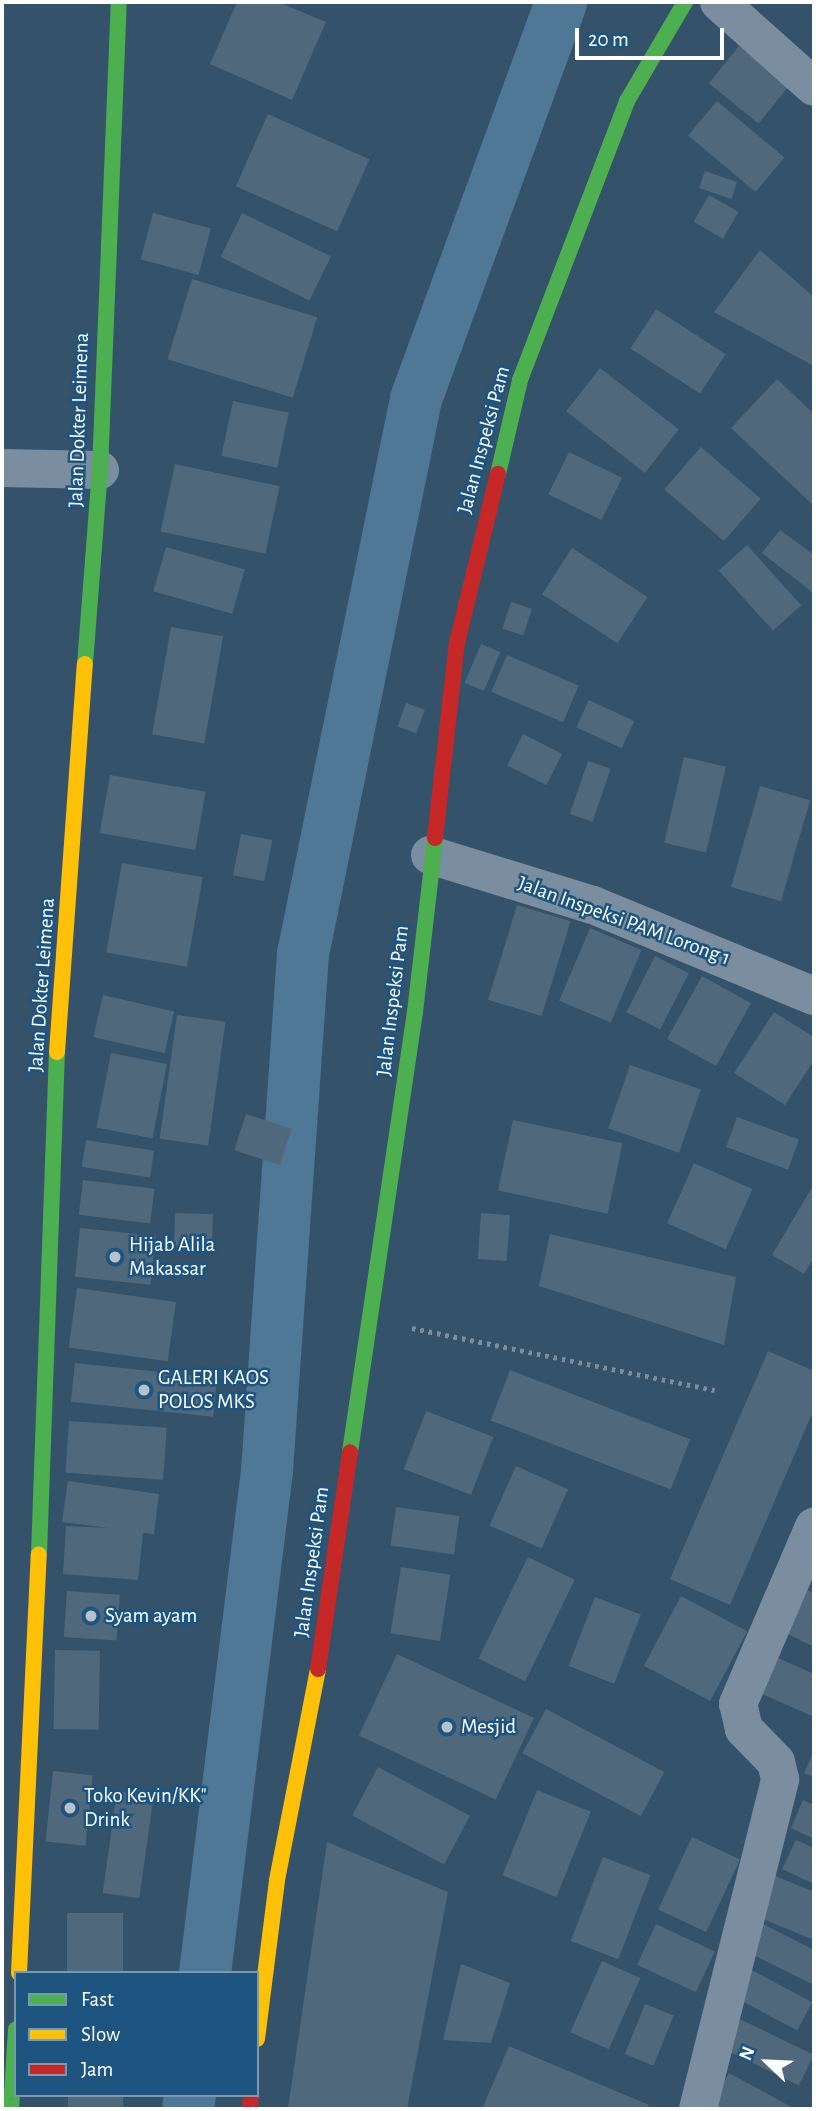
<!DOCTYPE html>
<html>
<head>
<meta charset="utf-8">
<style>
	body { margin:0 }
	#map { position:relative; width:816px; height:2111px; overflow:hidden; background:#34526a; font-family:"Alegreya Sans",sans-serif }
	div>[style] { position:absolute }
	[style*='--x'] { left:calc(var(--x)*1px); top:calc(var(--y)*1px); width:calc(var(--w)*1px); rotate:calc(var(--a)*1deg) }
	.canal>* { height:52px; margin:-26px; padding:0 26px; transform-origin:26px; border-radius:26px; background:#4f7796 }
	.building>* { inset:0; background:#50687c; transform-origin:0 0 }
	.path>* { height:4.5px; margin-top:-2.25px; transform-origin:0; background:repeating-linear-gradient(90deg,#7a8ea0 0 3.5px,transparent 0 8.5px) }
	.street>* { height:38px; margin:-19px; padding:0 19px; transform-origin:19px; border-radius:19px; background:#7a8ea0 }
	.fast>* { height:16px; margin:-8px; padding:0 8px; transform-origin:8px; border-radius:8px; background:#4caf50 }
	.slow>* { height:16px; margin:-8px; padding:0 8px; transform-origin:8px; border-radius:8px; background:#ffc107 }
	.jam>* { height:16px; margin:-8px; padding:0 8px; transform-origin:8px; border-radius:8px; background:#c62828 }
	.dots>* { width:19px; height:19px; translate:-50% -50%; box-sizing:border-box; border:4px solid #1e5580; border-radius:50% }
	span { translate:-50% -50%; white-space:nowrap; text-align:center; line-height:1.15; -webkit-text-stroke:5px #1e5580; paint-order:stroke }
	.street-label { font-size:21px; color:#fff }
	.poi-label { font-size:21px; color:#fff }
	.left { translate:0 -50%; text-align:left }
	.frame { position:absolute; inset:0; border:4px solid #fff; pointer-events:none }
	.legend { position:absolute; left:14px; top:1971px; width:245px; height:126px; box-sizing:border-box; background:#1e5580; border:2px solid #7899b3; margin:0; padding:9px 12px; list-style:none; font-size:21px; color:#fff }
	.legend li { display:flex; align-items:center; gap:14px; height:35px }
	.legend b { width:35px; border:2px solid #7899b3 }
	.north { position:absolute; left:732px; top:2027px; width:70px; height:70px; -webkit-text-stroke:5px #1e5580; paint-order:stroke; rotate:293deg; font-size:19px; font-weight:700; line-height:28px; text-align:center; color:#fff }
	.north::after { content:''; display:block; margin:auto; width:24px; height:32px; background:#fff; clip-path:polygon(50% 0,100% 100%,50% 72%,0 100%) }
	.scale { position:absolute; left:575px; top:28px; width:149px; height:32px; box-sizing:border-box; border:4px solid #fff; border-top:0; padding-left:9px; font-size:21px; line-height:24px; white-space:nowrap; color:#fff; -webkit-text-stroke:5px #1e5580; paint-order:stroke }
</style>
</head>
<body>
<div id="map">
	<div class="canal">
		<i style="--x:205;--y:1973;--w:506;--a:-82.96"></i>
		<i style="--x:267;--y:1471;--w:518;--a:-86.02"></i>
		<i style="--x:303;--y:954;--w:566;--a:-78.49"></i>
		<i style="--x:416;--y:399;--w:423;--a:-69.9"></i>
		<i style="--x:188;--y:2109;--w:14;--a:-82"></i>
	</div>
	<div class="building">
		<i style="clip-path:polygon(237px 2px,278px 2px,326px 22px,292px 100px,210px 64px)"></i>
		<i style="left:739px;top:46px;width:64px;height:48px;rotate:39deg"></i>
		<i style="left:717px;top:101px;width:88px;height:45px;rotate:40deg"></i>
		<i style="left:268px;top:114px;width:111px;height:79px;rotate:24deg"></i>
		<i style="left:705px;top:171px;width:34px;height:18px;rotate:19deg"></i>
		<i style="left:709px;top:195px;width:34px;height:31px;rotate:30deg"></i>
		<i style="left:153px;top:213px;width:60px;height:48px;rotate:15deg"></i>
		<i style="left:242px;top:213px;width:99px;height:49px;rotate:26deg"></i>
		<i style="clip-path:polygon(760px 250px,814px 297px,814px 366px,714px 312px)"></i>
		<i style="left:192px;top:279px;width:131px;height:84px;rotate:17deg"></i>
		<i style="left:656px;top:309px;width:83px;height:47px;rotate:33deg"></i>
		<i style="left:600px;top:368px;width:100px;height:55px;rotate:38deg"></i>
		<i style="clip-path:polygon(777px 379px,814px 414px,814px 506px,731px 428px)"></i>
		<i style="left:233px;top:401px;width:57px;height:56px;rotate:12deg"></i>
		<i style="left:701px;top:447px;width:79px;height:56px;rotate:41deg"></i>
		<i style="left:569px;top:452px;width:59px;height:47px;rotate:26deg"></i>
		<i style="left:175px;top:464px;width:107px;height:69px;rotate:12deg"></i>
		<i style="clip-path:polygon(780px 530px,814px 555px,812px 592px,762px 553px)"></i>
		<i style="left:747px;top:545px;width:81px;height:38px;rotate:48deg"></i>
		<i style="left:166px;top:547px;width:82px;height:46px;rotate:16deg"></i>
		<i style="left:572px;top:548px;width:90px;height:55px;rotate:33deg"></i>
		<i style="left:511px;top:602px;width:22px;height:28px;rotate:18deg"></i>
		<i style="left:171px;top:627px;width:53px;height:109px;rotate:10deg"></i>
		<i style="left:481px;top:644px;width:21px;height:42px;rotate:23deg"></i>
		<i style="left:507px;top:655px;width:78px;height:40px;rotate:23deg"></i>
		<i style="left:589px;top:700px;width:50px;height:30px;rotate:25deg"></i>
		<i style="left:406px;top:703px;width:20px;height:25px;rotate:20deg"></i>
		<i style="left:523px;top:734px;width:44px;height:35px;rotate:27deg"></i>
		<i style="left:684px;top:757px;width:43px;height:88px;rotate:13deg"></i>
		<i style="left:588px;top:761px;width:24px;height:56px;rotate:19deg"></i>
		<i style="left:110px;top:775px;width:97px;height:59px;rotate:10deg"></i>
		<i style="left:760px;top:786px;width:52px;height:105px;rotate:16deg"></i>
		<i style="left:241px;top:834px;width:32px;height:42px;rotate:11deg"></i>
		<i style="left:122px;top:863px;width:82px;height:91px;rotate:10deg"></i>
		<i style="left:517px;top:905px;width:56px;height:99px;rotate:17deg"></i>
		<i style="left:590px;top:928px;width:56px;height:79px;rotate:23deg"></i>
		<i style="left:655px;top:956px;width:38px;height:63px;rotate:27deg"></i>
		<i style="left:702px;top:976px;width:56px;height:72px;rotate:29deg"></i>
		<i style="left:103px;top:995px;width:73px;height:43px;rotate:13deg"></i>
		<i style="clip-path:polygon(774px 1012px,814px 1037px,814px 1060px,785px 1105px,734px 1073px)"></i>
		<i style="left:177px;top:1015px;width:49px;height:125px;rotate:8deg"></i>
		<i style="left:111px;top:1053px;width:57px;height:76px;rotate:11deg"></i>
		<i style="left:630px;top:1065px;width:75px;height:67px;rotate:19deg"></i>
		<i style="left:246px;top:1114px;width:48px;height:38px;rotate:18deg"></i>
		<i style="left:737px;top:1117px;width:66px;height:32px;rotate:20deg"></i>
		<i style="left:513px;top:1120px;width:112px;height:72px;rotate:12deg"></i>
		<i style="left:86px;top:1140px;width:69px;height:27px;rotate:9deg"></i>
		<i style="left:694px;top:1163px;width:64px;height:66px;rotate:24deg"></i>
		<i style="left:83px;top:1180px;width:72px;height:35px;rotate:7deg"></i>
		<i style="clip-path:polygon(814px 1184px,814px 1257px,804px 1274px,772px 1255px)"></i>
		<i style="left:175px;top:1213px;width:38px;height:33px;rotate:2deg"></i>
		<i style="left:481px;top:1213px;width:29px;height:46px;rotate:4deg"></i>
		<i style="left:80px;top:1228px;width:76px;height:49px;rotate:6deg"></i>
		<i style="clip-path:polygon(550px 1234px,736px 1277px,724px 1345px,539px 1286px)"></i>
		<i style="left:77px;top:1288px;width:100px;height:60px;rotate:8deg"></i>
		<i style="clip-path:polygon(768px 1351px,814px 1371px,814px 1409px,730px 1605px,670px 1579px)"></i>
		<i style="left:75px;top:1363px;width:143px;height:39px;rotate:6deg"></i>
		<i style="left:510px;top:1370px;width:193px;height:54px;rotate:21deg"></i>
		<i style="left:426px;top:1411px;width:72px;height:62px;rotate:21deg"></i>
		<i style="left:69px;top:1421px;width:98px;height:52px;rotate:4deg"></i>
		<i style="left:516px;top:1466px;width:57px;height:65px;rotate:24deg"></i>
		<i style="clip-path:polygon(68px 1481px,159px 1494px,154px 1534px,143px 1533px,138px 1580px,63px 1574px,66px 1526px,109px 1528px,62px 1522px)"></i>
		<i style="left:396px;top:1507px;width:64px;height:39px;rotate:8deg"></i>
		<i style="left:528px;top:1557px;width:52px;height:113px;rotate:26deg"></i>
		<i style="left:401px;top:1567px;width:50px;height:67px;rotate:9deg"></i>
		<i style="clip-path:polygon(795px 1584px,814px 1593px,814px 1647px,774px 1627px)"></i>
		<i style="left:67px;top:1591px;width:53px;height:46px;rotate:4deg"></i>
		<i style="left:681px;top:1596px;width:75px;height:79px;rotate:28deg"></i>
		<i style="left:595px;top:1597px;width:49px;height:74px;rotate:21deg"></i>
		<i style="left:55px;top:1650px;width:45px;height:79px;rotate:1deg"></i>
		<i style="left:397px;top:1654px;width:151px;height:90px;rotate:25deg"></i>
		<i style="clip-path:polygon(769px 1654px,814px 1674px,814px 1717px,753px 1690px)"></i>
		<i style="left:546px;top:1709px;width:134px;height:50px;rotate:28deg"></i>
		<i style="clip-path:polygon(814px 1751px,814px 1777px,804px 1773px)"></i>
		<i style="left:378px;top:1767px;width:104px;height:55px;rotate:28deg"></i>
		<i style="left:53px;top:1771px;width:40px;height:71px;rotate:6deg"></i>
		<i style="left:537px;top:1790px;width:58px;height:92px;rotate:22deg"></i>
		<i style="left:117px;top:1791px;width:37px;height:103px;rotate:8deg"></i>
		<i style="clip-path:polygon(803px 1800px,814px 1805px,814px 1839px,791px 1828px)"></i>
		<i style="left:692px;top:1837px;width:53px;height:80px;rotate:25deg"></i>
		<i style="clip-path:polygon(796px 1840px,814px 1848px,814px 1884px,782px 1869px)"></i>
		<i style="clip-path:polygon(327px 1842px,448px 1892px,407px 2109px,288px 2109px)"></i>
		<i style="left:603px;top:1857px;width:51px;height:90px;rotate:21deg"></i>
		<i style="clip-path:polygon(766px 1872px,814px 1892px,814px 1940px,749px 1913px)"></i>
		<i style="left:67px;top:1913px;width:56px;height:60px"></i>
		<i style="clip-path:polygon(757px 1921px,814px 1950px,814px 1985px,743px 1950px)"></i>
		<i style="left:656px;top:1924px;width:65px;height:45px;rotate:25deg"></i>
		<i style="left:602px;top:1961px;width:42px;height:78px;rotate:24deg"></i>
		<i style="clip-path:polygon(461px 1964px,510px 1983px,491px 2043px,443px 2040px)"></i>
		<i style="left:746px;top:1967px;width:75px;height:32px;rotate:28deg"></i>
		<i style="left:645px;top:2004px;width:31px;height:54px;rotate:22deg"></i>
		<i style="left:740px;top:2019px;width:82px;height:34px;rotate:26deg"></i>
		<i style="clip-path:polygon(509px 2046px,649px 2105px,647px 2109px,482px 2109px)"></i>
		<i style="clip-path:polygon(729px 2073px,795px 2109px,709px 2109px)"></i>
		<i style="left:68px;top:2095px;width:55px;height:14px"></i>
	</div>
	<div class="path">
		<i style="--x:412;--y:1328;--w:309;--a:11.6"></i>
	</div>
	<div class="street">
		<i style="--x:719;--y:2;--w:127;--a:41.8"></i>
		<i style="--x:2;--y:468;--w:98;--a:1.2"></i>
		<i style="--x:430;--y:855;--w:170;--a:17.1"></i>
		<i style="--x:593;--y:905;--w:239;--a:22.4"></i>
		<i style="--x:698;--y:2109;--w:340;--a:-76"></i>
		<i style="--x:780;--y:1779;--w:17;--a:-103"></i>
		<i style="--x:776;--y:1762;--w:46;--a:-134.1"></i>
		<i style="--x:744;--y:1729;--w:26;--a:-103"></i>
		<i style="--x:738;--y:1704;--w:193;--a:-66.8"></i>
	</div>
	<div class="fast">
		<i style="--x:498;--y:474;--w:97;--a:-76.8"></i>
		<i style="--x:520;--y:380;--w:299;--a:-69"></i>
		<i style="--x:627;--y:101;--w:115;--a:-59.6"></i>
		<i style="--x:85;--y:664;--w:195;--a:-85.6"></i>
		<i style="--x:100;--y:470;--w:468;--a:-87.7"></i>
		<i style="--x:350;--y:1452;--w:445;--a:-81.6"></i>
		<i style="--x:415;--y:1012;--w:175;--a:-83.4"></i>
		<i style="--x:39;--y:1554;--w:502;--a:-87.95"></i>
		<i style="--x:11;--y:2109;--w:80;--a:-86.4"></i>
	</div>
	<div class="slow">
		<i style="--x:57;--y:1052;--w:389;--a:-85.9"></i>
		<i style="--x:19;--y:1973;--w:419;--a:-87.3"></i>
		<i style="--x:257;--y:2039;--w:160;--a:-82.8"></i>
		<i style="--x:277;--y:1880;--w:215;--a:-79"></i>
	</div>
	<div class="jam">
		<i style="--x:435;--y:838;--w:196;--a:-83.6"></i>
		<i style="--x:457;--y:643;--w:174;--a:-76.4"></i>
		<i style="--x:318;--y:1669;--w:219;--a:-81.6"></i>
		<i style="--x:250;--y:2109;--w:14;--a:-86"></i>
	</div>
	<div class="dots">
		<i style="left:115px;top:1257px;background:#b8c2cb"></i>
		<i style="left:144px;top:1390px;background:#b8c2cb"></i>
		<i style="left:91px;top:1616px;background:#b8c2cb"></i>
		<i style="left:447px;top:1727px;background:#b8c2cb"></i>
		<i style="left:70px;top:1808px;background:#b8c2cb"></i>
	</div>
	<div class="street-label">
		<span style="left:79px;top:420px;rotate:-88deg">Jalan Dokter Leimena</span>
		<span style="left:484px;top:440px;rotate:-75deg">Jalan Inspeksi Pam</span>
		<span style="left:624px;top:921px;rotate:20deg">Jalan Inspeksi PAM Lorong 1</span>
		<span style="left:42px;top:985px;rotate:-86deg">Jalan Dokter Leimena</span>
		<span style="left:393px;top:1001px;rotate:-83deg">Jalan Inspeksi Pam</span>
		<span style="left:312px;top:1562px;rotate:-82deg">Jalan Inspeksi Pam</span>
	</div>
	<div class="poi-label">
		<span class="left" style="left:129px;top:1257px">Hijab Alila<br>Makassar</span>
		<span class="left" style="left:158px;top:1390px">GALERI KAOS<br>POLOS MKS</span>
		<span class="left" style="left:105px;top:1616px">Syam ayam</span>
		<span class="left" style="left:461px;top:1727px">Mesjid</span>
		<span class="left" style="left:84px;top:1808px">Toko Kevin/KK"<br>Drink</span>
	</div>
	<div class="frame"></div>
	<ul class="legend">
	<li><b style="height:9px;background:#4caf50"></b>Fast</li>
	<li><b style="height:9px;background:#ffc107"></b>Slow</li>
	<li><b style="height:9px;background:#c62828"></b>Jam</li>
	</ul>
	<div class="north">N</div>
	<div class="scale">20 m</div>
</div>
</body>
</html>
